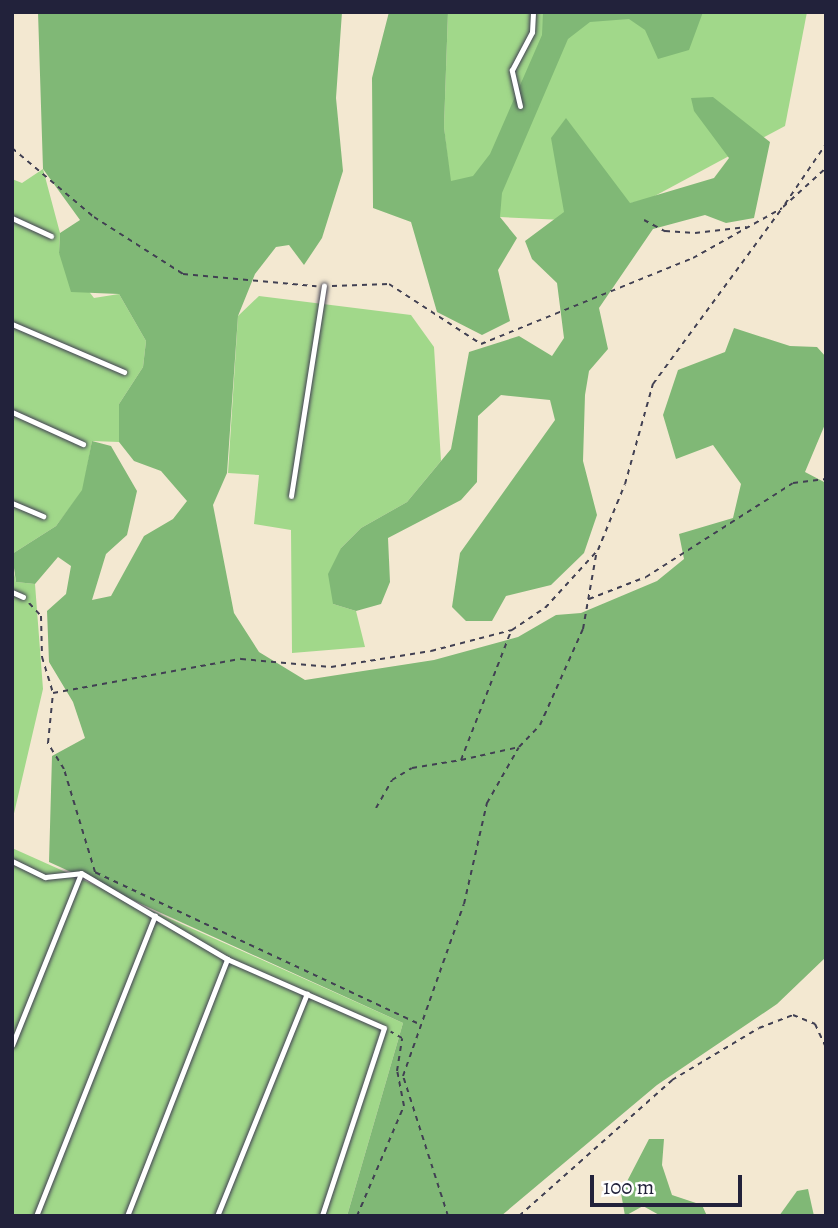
<!DOCTYPE html>
<html>
<head>
<meta charset="utf-8">
<style>
	body { margin:0 }
	#map { position:relative; width:838px; height:1228px; overflow:hidden; background:#f3e8d1; font-family:Alegreya,serif }
	div>[style] { position:absolute }
	[style*='--x'] { left:calc(var(--x)*1px); top:calc(var(--y)*1px); width:calc(var(--w)*1px); rotate:calc(var(--a)*1deg) }
	.green>* { inset:0; background:#a1d88a }
	.forest>* { inset:0; background:#80b876 }
	.path>* { height:2px; margin-top:-1px; transform-origin:0; background:repeating-linear-gradient(90deg,#414052 0 5px,transparent 0 10px) }
	.roads { filter:drop-shadow(0 0 2px #414052) drop-shadow(0 0 2px #414052) }
	.service>* { height:5px; margin:-2.5px; padding:0 2.5px; transform-origin:2.5px; border-radius:2.5px; background:#fff }
	span { translate:-50% -50%; white-space:nowrap; text-align:center; line-height:1.15; -webkit-text-stroke:5px #fff; paint-order:stroke }
	.frame { position:absolute; inset:0; border:14px solid #22223b; pointer-events:none }
	.scale { position:absolute; left:590px; top:1175px; width:152px; height:32px; box-sizing:border-box; border:4px solid #22223b; border-top:0; padding-left:9px; font-size:21px; line-height:24px; white-space:nowrap; color:#22223b; -webkit-text-stroke:5px #fff; paint-order:stroke }
</style>
</head>
<body>
<div id="map">
	<div class="green">
		<i style="clip-path:polygon(448px 12px,807px 12px,785px 126px,651px 198px,564px 220px,500px 217px,450px 181px,444px 127px)"></i>
		<i style="clip-path:polygon(43px 169px,60px 233px,59px 253px,94px 298px,119px 294px,146px 341px,143px 367px,119px 404px,119px 442px,92px 441px,83px 490px,56px 526px,12px 554px,12px 179px,22px 183px)"></i>
		<i style="clip-path:polygon(259px 296px,411px 315px,434px 347px,441px 461px,407px 502px,361px 528px,341px 548px,333px 604px,356px 611px,365px 647px,292px 653px,291px 530px,254px 524px,259px 475px,228px 473px,238px 316px)"></i>
		<i style="clip-path:polygon(12px 563px,16px 582px,35px 584px,43px 689px,12px 822px)"></i>
		<i style="clip-path:polygon(12px 848px,403px 1023px,347px 1216px,12px 1216px)"></i>
	</div>
	<div class="forest">
		<i style="clip-path:polygon(38px 12px,342px 12px,336px 98px,343px 171px,322px 238px,304px 265px,289px 245px,276px 247px,255px 274px,238px 316px,227px 473px,213px 505px,234px 613px,259px 652px,305px 680px,434px 660px,518px 637px,556px 615px,581px 613px,657px 581px,684px 559px,679px 534px,733px 518px,741px 484px,713px 445px,676px 459px,663px 415px,678px 370px,725px 352px,734px 328px,790px 346px,817px 347px,826px 357px,826px 422px,805px 472px,826px 483px,826px 957px,777px 1004px,657px 1085px,501px 1216px,347px 1216px,403px 1023px,49px 862px,52px 756px,85px 738px,73px 702px,49px 662px,47px 611px,66px 594px,71px 566px,58px 557px,35px 584px,16px 582px,12px 554px,56px 526px,82px 490px,92px 441px,111px 446px,137px 491px,127px 535px,106px 554px,92px 600px,111px 596px,144px 536px,173px 519px,187px 501px,161px 471px,134px 461px,119px 442px,119px 404px,143px 367px,146px 341px,119px 294px,71px 292px,59px 253px,60px 233px,80px 220px,43px 169px)"></i>
		<i style="clip-path:polygon(389px 12px,448px 12px,444px 127px,451px 181px,473px 176px,490px 154px,542px 35px,543px 12px,703px 12px,689px 50px,658px 59px,645px 30px,629px 19px,590px 22px,568px 39px,502px 193px,500px 217px,517px 238px,498px 270px,510px 321px,482px 335px,437px 312px,411px 222px,373px 208px,372px 78px)"></i>
		<i style="clip-path:polygon(713px 97px,770px 142px,754px 218px,726px 223px,705px 215px,653px 229px,599px 308px,608px 349px,589px 371px,585px 395px,583px 461px,597px 515px,584px 553px,551px 585px,506px 596px,492px 621px,466px 621px,452px 607px,460px 553px,555px 420px,550px 400px,501px 395px,478px 416px,477px 482px,461px 500px,388px 538px,390px 582px,381px 604px,356px 611px,333px 604px,328px 574px,341px 548px,361px 528px,407px 502px,451px 449px,469px 352px,519px 336px,552px 356px,564px 338px,557px 283px,532px 259px,525px 241px,564px 212px,551px 138px,566px 118px,630px 203px,714px 178px,729px 158px,694px 111px,691px 98px)"></i>
		<i style="clip-path:polygon(649px 1139px,664px 1139px,662px 1165px,672px 1195px,702px 1205px,707px 1216px,661px 1216px,643px 1206px,625px 1216px,621px 1193px)"></i>
		<i style="clip-path:polygon(808px 1189px,814px 1216px,779px 1216px,797px 1191px)"></i>
	</div>
	<div class="path">
		<i style="--x:12;--y:148;--w:107;--a:40.1"></i>
		<i style="--x:94;--y:217;--w:106;--a:32.6"></i>
		<i style="--x:183;--y:274;--w:134;--a:5.2"></i>
		<i style="--x:785;--y:204;--w:73;--a:-55.7"></i>
		<i style="--x:644;--y:220;--w:24;--a:28"></i>
		<i style="--x:665;--y:231;--w:30;--a:4"></i>
		<i style="--x:695;--y:233;--w:52;--a:-6.6"></i>
		<i style="--x:332;--y:286;--w:57;--a:-2"></i>
		<i style="--x:389;--y:284;--w:110;--a:33.1"></i>
		<i style="--x:481;--y:344;--w:229;--a:-22.1"></i>
		<i style="--x:693;--y:258;--w:102;--a:-29.3"></i>
		<i style="--x:589;--y:599;--w:61;--a:-21.1"></i>
		<i style="--x:646;--y:577;--w:174;--a:-32.6"></i>
		<i style="--x:793;--y:483;--w:33;--a:-7"></i>
		<i style="--x:29;--y:603;--w:18;--a:47"></i>
		<i style="--x:41;--y:616;--w:41;--a:88.6"></i>
		<i style="--x:42;--y:657;--w:37;--a:73"></i>
		<i style="--x:461;--y:760;--w:59;--a:-12.6"></i>
		<i style="--x:519;--y:747;--w:30;--a:-46"></i>
		<i style="--x:540;--y:725;--w:105;--a:-65.9"></i>
		<i style="--x:583;--y:629;--w:80;--a:-80"></i>
		<i style="--x:376;--y:808;--w:32;--a:-60"></i>
		<i style="--x:392;--y:780;--w:23;--a:-31"></i>
		<i style="--x:412;--y:768;--w:50;--a:-9.3"></i>
		<i style="--x:461;--y:760;--w:138;--a:-68.8"></i>
		<i style="--x:417;--y:1023;--w:356;--a:-154.9"></i>
		<i style="--x:95;--y:872;--w:108;--a:-106.8"></i>
		<i style="--x:64;--y:769;--w:31;--a:-122"></i>
		<i style="--x:48;--y:743;--w:50;--a:-84.3"></i>
		<i style="--x:53;--y:693;--w:191;--a:-10.3"></i>
		<i style="--x:241;--y:659;--w:90;--a:5.1"></i>
		<i style="--x:331;--y:667;--w:101;--a:-9.1"></i>
		<i style="--x:431;--y:651;--w:84;--a:-14.5"></i>
		<i style="--x:512;--y:630;--w:40;--a:-34"></i>
		<i style="--x:545;--y:608;--w:79;--a:-47.6"></i>
		<i style="--x:598;--y:550;--w:71;--a:-67.8"></i>
		<i style="--x:625;--y:484;--w:104;--a:-74.4"></i>
		<i style="--x:653;--y:384;--w:220;--a:-53.7"></i>
		<i style="--x:783;--y:207;--w:58;--a:-42.2"></i>
		<i style="--x:357;--y:1216;--w:120;--a:-66.9"></i>
		<i style="--x:404;--y:1106;--w:36;--a:-101"></i>
		<i style="--x:397;--y:1071;--w:33;--a:-81"></i>
		<i style="--x:402;--y:1038;--w:13;--a:-151"></i>
		<i style="--x:448;--y:1216;--w:147;--a:-107.8"></i>
		<i style="--x:403;--y:1076;--w:182;--a:-70.5"></i>
		<i style="--x:464;--y:904;--w:104;--a:-77.2"></i>
		<i style="--x:487;--y:803;--w:64;--a:-60.3"></i>
		<i style="--x:519;--y:1216;--w:205;--a:-41.6"></i>
		<i style="--x:672;--y:1080;--w:101;--a:-30.9"></i>
		<i style="--x:759;--y:1028;--w:36;--a:-21"></i>
		<i style="--x:793;--y:1015;--w:24;--a:22"></i>
		<i style="--x:815;--y:1024;--w:26;--a:65"></i>
	</div>
	<div class="roads">
		<div class="service">
			<i style="--x:520;--y:106;--w:37;--a:-103"></i>
			<i style="--x:512;--y:70;--w:43;--a:-62.2"></i>
			<i style="--x:532;--y:32;--w:20;--a:-87"></i>
			<i style="--x:12;--y:218;--w:43;--a:24.8"></i>
			<i style="--x:12;--y:324;--w:122;--a:23.2"></i>
			<i style="--x:12;--y:412;--w:78;--a:24.3"></i>
			<i style="--x:291;--y:496;--w:213;--a:-81.1"></i>
			<i style="--x:12;--y:503;--w:34;--a:23"></i>
			<i style="--x:12;--y:592;--w:12;--a:24"></i>
			<i style="--x:12;--y:861;--w:37;--a:26"></i>
			<i style="--x:45;--y:877;--w:36;--a:-6"></i>
			<i style="--x:81;--y:873;--w:169;--a:30.5"></i>
			<i style="--x:227;--y:959;--w:171;--a:23.7"></i>
			<i style="--x:384;--y:1028;--w:198;--a:108.3"></i>
			<i style="--x:12;--y:1045;--w:185;--a:-68.1"></i>
			<i style="--x:36;--y:1216;--w:323;--a:-68.4"></i>
			<i style="--x:127;--y:1216;--w:276;--a:-68.7"></i>
			<i style="--x:217;--y:1216;--w:240;--a:-68"></i>
		</div>
	</div>
	<div class="frame"></div>
	<div class="scale">100 m</div>
</div>
</body>
</html>
